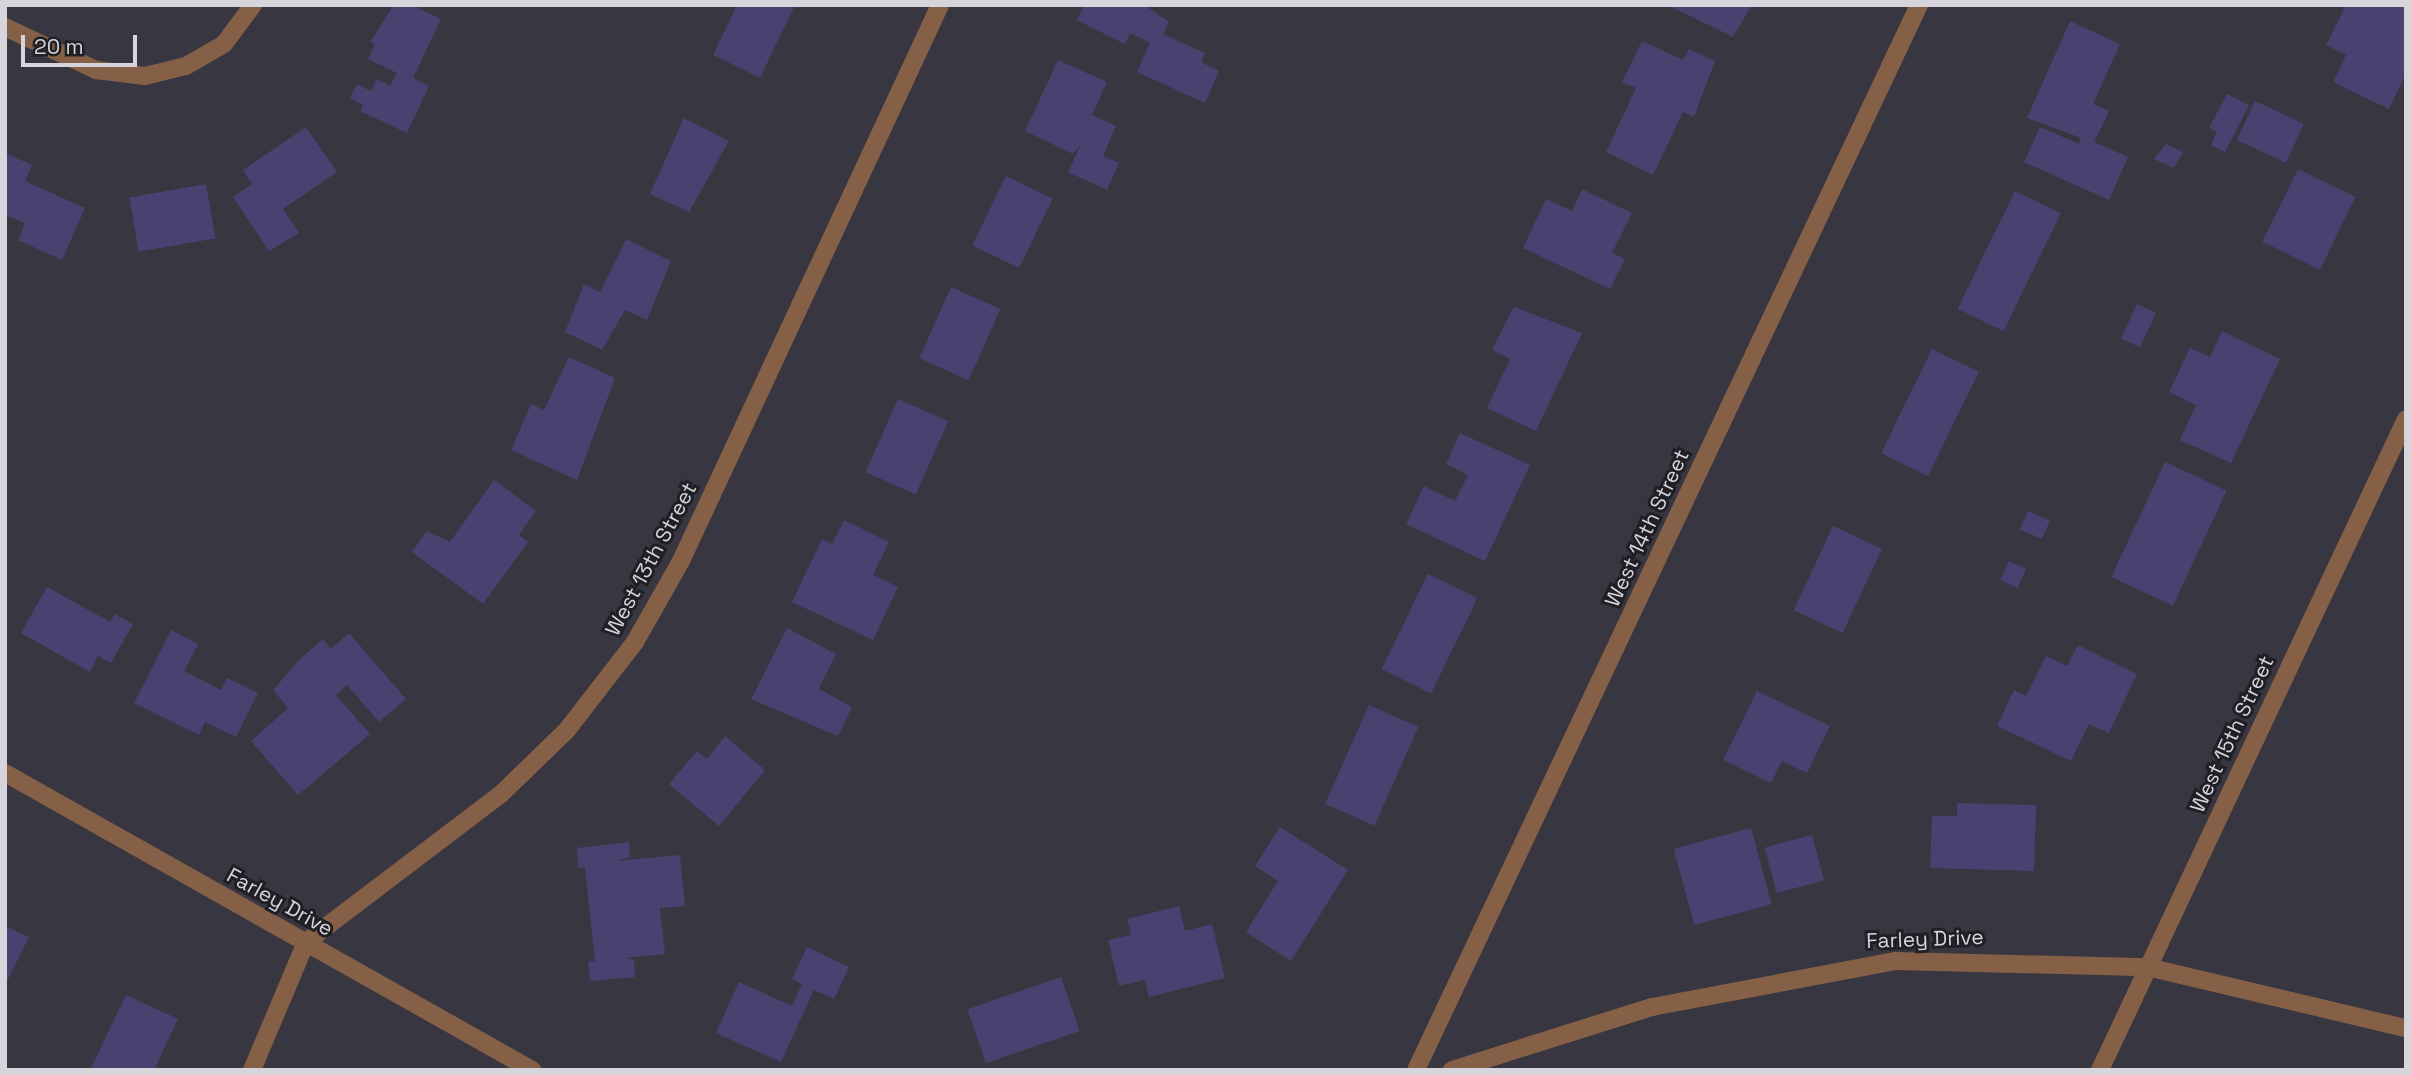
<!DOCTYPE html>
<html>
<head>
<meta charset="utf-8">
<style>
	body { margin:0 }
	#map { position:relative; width:2411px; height:1075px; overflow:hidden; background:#373641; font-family:"Space Grotesk",sans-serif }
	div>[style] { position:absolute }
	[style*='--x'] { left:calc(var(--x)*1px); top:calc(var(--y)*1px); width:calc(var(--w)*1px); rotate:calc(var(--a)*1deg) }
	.building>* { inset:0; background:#494271; transform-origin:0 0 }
	.minor>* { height:18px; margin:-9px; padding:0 9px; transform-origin:9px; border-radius:9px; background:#856047 }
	span { translate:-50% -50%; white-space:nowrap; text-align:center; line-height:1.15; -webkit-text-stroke:6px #1f1f24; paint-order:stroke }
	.street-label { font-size:21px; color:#d6d5dc }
	.frame { position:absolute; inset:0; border:7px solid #d6d5dc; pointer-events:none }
	.scale { position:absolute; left:21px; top:35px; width:116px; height:32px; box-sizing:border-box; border:4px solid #d6d5dc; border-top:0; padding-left:9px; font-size:21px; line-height:24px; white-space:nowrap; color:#d6d5dc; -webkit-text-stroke:5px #1f1f24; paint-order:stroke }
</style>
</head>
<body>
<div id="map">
	<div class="building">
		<i style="clip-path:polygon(394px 5px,412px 5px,441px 19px,413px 78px,429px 86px,407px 133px,360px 111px,363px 105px,350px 98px,357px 84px,371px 91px,377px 79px,390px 86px,397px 73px,368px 59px,375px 44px,370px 42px)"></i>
		<i style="clip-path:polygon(737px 5px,795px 5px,760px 78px,713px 55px)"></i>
		<i style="clip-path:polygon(1084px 5px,1145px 5px,1169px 22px,1163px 34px,1205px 53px,1201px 62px,1219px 71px,1205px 103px,1137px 72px,1150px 43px,1130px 33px,1125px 44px,1077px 20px)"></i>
		<i style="clip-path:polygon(1668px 5px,1750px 5px,1751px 6px,1733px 37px)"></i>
		<i style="clip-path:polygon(2346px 5px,2406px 5px,2406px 74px,2389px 109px,2333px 82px,2346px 55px,2326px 45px)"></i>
		<i style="clip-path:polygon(2070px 21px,2120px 44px,2093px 104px,2109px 111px,2094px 142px,2128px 157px,2109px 200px,2024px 162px,2040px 127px,2079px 144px,2081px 138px,2027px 118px)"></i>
		<i style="clip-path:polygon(1642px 41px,1683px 60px,1689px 49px,1715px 61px,1694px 117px,1683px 112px,1653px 175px,1606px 152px,1636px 88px,1622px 82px)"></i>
		<i style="clip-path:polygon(1058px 60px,1107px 82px,1092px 115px,1116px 126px,1103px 156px,1119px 163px,1107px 190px,1068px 172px,1081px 144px,1073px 154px,1025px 131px)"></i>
		<i style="clip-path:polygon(2227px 94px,2249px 105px,2225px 152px,2211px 145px,2217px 132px,2209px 128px)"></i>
		<i style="left:2255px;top:101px;width:54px;height:43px;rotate:25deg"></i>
		<i style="clip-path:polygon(684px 118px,729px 141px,689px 212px,650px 194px)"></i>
		<i style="clip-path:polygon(306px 127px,337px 172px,283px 209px,299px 233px,269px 251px,233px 197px,252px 184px,243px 170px)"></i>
		<i style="clip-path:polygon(2166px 144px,2183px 152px,2174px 168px,2154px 159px)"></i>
		<i style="clip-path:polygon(5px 153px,32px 165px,25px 181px,85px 208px,62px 260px,18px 240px,25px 223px,5px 215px)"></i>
		<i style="left:2298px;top:169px;width:64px;height:81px;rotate:26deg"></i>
		<i style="left:1006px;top:176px;width:52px;height:77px;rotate:26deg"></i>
		<i style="left:206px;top:184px;width:55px;height:78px;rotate:80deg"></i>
		<i style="clip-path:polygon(1582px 189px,1632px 213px,1612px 253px,1625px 259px,1610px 289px,1523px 248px,1546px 199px,1572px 211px)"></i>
		<i style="left:2015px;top:191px;width:51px;height:131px;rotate:26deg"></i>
		<i style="clip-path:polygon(626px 239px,671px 261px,647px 320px,625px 310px,602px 350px,565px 332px,584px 284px,600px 292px)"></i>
		<i style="left:951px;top:287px;width:54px;height:78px;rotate:24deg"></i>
		<i style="left:2137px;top:304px;width:21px;height:38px;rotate:25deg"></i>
		<i style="clip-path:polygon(1514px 307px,1582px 333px,1536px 431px,1487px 408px,1510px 359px,1492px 350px)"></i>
		<i style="clip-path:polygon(2222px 331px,2280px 359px,2231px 463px,2180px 440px,2196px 405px,2169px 392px,2190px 348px,2210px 357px)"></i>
		<i style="left:1932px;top:349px;width:52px;height:116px;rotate:26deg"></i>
		<i style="clip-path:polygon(569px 357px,615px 378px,577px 480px,511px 450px,531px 404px,544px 410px)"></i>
		<i style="left:898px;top:399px;width:55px;height:80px;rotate:24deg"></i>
		<i style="clip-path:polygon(1460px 433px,1530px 465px,1485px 561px,1406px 524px,1424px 486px,1455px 501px,1468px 475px,1446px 464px)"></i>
		<i style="left:2165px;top:462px;width:68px;height:127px;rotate:25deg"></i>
		<i style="clip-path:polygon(494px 480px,536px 511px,519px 535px,528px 542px,483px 604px,412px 552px,427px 531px,450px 542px)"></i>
		<i style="left:2028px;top:511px;width:24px;height:20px;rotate:24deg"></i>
		<i style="clip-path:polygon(844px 520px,889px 542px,873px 575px,898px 587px,873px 640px,792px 602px,822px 539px,832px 544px)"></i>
		<i style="left:1833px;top:526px;width:54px;height:93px;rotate:25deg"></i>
		<i style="left:2009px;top:561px;width:19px;height:21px;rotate:25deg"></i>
		<i style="left:1428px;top:574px;width:55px;height:106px;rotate:26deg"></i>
		<i style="clip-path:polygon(47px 587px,110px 622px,115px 614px,133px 624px,111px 663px,98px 656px,90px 672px,21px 633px)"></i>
		<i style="clip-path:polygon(787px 628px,836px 654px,819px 689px,852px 707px,838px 736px,751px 699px)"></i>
		<i style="clip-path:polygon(171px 630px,198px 644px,184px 671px,221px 690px,227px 678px,258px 693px,236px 737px,205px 722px,199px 735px,134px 703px)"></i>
		<i style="clip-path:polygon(349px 633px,406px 699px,379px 722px,347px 685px,336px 695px,370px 734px,298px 795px,251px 741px,288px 708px,273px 690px,301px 658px,323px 639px,331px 649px)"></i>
		<i style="clip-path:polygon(2078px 645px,2137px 674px,2109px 733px,2089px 724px,2071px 761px,1997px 726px,2014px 690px,2026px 696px,2046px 656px,2067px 666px)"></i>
		<i style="clip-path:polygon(1757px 691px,1830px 726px,1807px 773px,1782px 761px,1771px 783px,1723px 760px)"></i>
		<i style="left:1369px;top:705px;width:54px;height:108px;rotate:24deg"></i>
		<i style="clip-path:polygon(725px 736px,765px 770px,719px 826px,669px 784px,697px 751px,707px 759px)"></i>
		<i style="clip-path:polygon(1957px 803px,2036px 805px,2034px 871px,1930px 868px,1932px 816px,1957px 816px)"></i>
		<i style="clip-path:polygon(1280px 827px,1348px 870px,1291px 961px,1246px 932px,1278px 881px,1255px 866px)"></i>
		<i style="left:1751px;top:828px;width:79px;height:80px;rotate:75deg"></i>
		<i style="left:1812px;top:835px;width:47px;height:49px;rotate:75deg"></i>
		<i style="clip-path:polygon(629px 842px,630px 857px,615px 861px,680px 855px,685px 906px,660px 908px,665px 954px,626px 958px,634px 960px,635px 977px,590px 981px,588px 962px,595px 961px,585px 867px,578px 868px,577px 848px)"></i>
		<i style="clip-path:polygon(1179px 906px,1185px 931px,1212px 924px,1225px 978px,1149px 997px,1145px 980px,1119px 986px,1108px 940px,1131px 935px,1127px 919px)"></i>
		<i style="clip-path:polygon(5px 926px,29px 937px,5px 985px)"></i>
		<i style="clip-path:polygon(807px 947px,849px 967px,834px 999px,814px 990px,781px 1062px,716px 1033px,739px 982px,792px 1006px,802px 984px,792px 979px)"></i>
		<i style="left:1061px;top:977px;width:57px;height:99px;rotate:71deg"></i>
		<i style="clip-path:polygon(126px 995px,178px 1019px,154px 1070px,90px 1070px)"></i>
	</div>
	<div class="minor">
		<i style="--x:5;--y:27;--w:101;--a:25.3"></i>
		<i style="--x:96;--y:70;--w:49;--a:7"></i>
		<i style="--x:145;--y:76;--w:42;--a:-13.7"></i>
		<i style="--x:186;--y:66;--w:44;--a:-30.1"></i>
		<i style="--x:224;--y:44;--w:49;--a:-53.4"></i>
		<i style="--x:5;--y:773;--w:605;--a:29.4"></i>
		<i style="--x:252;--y:1070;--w:139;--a:-67.1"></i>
		<i style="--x:306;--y:942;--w:245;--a:-37.2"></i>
		<i style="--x:501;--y:794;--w:92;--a:-44.1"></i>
		<i style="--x:567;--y:730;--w:111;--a:-52.3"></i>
		<i style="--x:635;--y:642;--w:93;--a:-60.4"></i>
		<i style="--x:681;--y:561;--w:613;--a:-65.02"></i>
		<i style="--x:1416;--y:1070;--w:1178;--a:-64.72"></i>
		<i style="--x:1452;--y:1070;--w:210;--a:-17.5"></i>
		<i style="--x:1652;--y:1007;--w:247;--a:-10.7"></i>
		<i style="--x:1895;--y:961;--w:252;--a:1.4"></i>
		<i style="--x:2147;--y:967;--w:266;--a:13.3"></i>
		<i style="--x:2100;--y:1070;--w:719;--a:-64.82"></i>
	</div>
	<div class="street-label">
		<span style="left:1647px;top:528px;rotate:-65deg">West 14th Street</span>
		<span style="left:651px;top:559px;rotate:-62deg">West 13th Street</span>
		<span style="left:2232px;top:734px;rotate:-65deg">West 15th Street</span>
		<span style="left:280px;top:902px;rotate:29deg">Farley Drive</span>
		<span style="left:1925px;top:939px;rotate:-2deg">Farley Drive</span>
	</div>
	<div class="frame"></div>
	<div class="scale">20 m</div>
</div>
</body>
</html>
